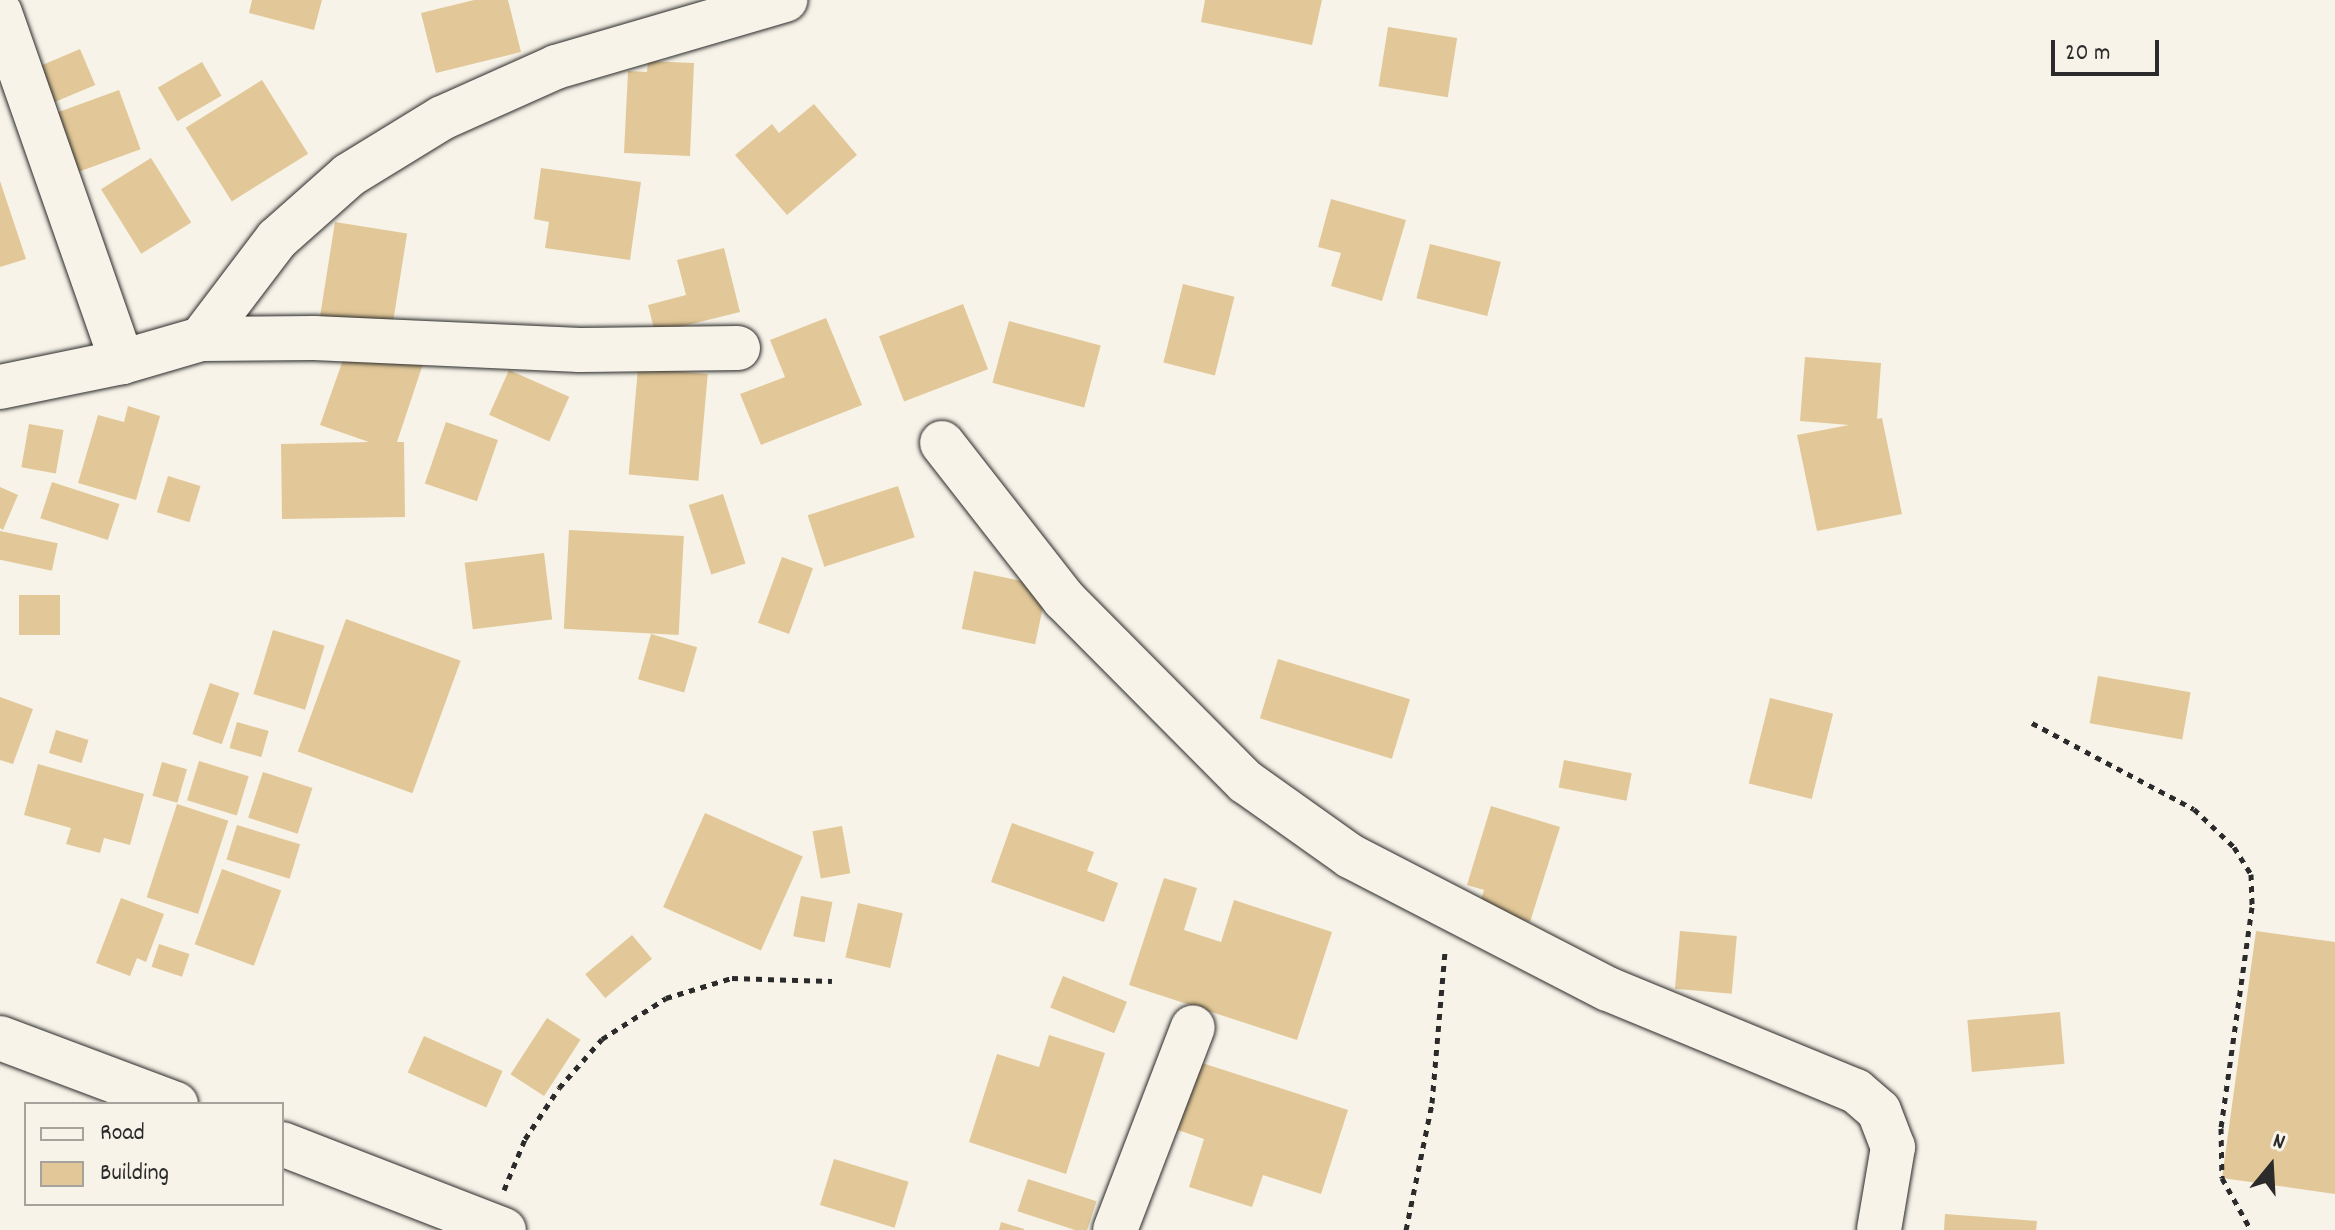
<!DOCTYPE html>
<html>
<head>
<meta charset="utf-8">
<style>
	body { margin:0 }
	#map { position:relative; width:2335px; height:1230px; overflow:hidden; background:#f7f3e8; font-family:Dekko,sans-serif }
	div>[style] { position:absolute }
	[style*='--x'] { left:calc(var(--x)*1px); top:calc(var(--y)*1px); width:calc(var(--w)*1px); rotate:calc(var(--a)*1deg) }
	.building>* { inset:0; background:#e2c898; transform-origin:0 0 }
	.path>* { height:5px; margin-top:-2.5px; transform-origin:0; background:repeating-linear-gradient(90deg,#2b2b2b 0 6px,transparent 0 12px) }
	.roads { filter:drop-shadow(0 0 2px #2b2b2b) drop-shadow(0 0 2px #2b2b2b) }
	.minor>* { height:44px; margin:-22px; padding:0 22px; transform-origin:22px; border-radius:22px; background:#f7f3e8 }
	span { translate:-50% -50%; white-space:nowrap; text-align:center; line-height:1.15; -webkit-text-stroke:8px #f7f3e8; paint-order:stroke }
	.legend { position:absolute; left:24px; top:1102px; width:260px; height:104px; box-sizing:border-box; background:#f7f3e8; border:2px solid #a5a39c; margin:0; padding:10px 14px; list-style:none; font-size:24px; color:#2b2b2b }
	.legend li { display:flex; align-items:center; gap:16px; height:40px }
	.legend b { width:40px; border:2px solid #a5a39c }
	.north { position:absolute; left:2231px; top:1126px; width:80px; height:80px; -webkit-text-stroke:6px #f7f3e8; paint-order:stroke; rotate:18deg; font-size:22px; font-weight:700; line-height:32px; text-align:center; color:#2b2b2b }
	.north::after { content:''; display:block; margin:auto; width:28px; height:36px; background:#2b2b2b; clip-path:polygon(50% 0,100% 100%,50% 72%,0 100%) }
	.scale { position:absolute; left:2051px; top:40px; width:108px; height:36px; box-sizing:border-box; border:4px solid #2b2b2b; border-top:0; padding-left:10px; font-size:24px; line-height:28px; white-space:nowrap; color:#2b2b2b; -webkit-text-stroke:6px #f7f3e8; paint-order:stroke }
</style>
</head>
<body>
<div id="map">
	<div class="building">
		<i style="clip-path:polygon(252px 0,322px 0,314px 30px,249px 13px)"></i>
		<i style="clip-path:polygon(474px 0,508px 0,521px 52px,436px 73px,421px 13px)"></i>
		<i style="clip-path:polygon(1205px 0,1322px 0,1312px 45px,1201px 22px)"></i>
		<i style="left:1388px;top:27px;width:70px;height:60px;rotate:9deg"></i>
		<i style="left:80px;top:49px;width:39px;height:58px;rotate:67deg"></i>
		<i style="clip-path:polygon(648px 61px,694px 63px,690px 156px,624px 153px,628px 71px,647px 72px)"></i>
		<i style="left:202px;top:62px;width:39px;height:51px;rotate:60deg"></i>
		<i style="left:262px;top:80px;width:87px;height:90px;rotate:58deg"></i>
		<i style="left:119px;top:90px;width:63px;height:79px;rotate:70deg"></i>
		<i style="clip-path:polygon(814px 104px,857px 155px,787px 215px,735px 155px,772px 124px,779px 133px)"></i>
		<i style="left:151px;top:158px;width:76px;height:59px;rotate:58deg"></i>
		<i style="clip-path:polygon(541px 168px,641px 182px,630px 260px,545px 248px,549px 222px,534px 219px)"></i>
		<i style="clip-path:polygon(0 181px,26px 259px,0 267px)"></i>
		<i style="clip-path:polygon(1331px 199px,1406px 220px,1382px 301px,1331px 286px,1341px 253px,1318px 247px)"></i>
		<i style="left:335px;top:222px;width:73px;height:95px;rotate:9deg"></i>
		<i style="left:1430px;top:244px;width:73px;height:56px;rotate:14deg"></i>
		<i style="clip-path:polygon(724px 248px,740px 312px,655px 333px,648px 305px,686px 295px,677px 260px)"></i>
		<i style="left:1183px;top:284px;width:53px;height:81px;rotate:14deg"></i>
		<i style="left:963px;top:304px;width:70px;height:90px;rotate:69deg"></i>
		<i style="clip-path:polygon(826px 318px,862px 405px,761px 445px,740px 394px,785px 377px,770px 340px)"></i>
		<i style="left:1009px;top:321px;width:95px;height:64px;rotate:15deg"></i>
		<i style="clip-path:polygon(350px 340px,423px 364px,397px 442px,404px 442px,405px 517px,282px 519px,281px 444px,369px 442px,320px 425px)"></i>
		<i style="clip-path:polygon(1805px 357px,1881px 363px,1877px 419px,1882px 418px,1902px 514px,1817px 531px,1797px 435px,1849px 425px,1800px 421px)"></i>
		<i style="left:638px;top:368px;width:70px;height:107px;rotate:5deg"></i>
		<i style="left:509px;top:370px;width:66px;height:49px;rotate:24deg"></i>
		<i style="clip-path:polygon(128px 406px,160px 416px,136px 500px,78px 483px,98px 415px,124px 422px)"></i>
		<i style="left:446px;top:422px;width:55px;height:65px;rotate:19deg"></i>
		<i style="left:29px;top:424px;width:35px;height:44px;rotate:10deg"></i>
		<i style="left:168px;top:476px;width:34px;height:38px;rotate:17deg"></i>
		<i style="left:52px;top:482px;width:71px;height:38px;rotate:18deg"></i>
		<i style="left:898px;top:486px;width:54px;height:95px;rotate:72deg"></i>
		<i style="clip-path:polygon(0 487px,18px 495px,3px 530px,0 528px)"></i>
		<i style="left:723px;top:494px;width:73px;height:36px;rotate:72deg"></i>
		<i style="left:569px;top:530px;width:115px;height:99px;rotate:3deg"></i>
		<i style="left:0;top:531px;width:59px;height:28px;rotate:12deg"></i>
		<i style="left:544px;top:553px;width:67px;height:80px;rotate:83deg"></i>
		<i style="left:782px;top:557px;width:33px;height:70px;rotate:20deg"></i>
		<i style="left:974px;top:571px;width:75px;height:59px;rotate:12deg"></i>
		<i style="left:19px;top:595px;width:41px;height:40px"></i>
		<i style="left:346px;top:619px;width:122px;height:141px;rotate:20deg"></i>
		<i style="left:273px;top:630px;width:54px;height:67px;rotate:17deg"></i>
		<i style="left:651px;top:634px;width:48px;height:47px;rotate:16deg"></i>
		<i style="left:1278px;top:659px;width:138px;height:62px;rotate:17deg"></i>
		<i style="left:2098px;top:676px;width:94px;height:48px;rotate:10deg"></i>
		<i style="left:210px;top:683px;width:31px;height:54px;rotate:19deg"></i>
		<i style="clip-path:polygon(0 697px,33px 709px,13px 764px,0 760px)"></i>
		<i style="left:1770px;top:698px;width:65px;height:88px;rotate:14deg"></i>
		<i style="left:237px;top:722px;width:33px;height:27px;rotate:16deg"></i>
		<i style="left:56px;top:730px;width:34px;height:24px;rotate:17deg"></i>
		<i style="left:1564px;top:760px;width:69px;height:28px;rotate:11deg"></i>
		<i style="left:199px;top:761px;width:52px;height:41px;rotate:17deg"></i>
		<i style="left:162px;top:762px;width:26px;height:35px;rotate:16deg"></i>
		<i style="clip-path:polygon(38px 764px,144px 794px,130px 845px,104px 838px,100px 853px,66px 844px,71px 828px,24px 815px)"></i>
		<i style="left:263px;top:772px;width:52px;height:48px;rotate:18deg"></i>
		<i style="left:177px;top:804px;width:54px;height:98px;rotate:18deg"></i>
		<i style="clip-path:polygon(1491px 806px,1560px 827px,1530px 922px,1479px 906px,1484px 890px,1467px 885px)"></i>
		<i style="left:705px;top:813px;width:107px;height:103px;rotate:24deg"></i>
		<i style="clip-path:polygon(1012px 823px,1094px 852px,1087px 871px,1118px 883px,1104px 922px,991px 882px)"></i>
		<i style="left:237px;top:825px;width:66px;height:36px;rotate:17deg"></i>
		<i style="left:842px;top:826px;width:48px;height:30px;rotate:80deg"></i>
		<i style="left:222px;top:869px;width:63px;height:80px;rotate:20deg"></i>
		<i style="clip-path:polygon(1164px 878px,1197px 888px,1184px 930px,1221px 942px,1234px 900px,1332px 932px,1297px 1040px,1129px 985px)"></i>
		<i style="left:801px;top:896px;width:32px;height:41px;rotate:11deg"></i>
		<i style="clip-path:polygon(121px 898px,164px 914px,146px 962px,137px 958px,130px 976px,96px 963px)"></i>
		<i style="left:858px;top:903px;width:46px;height:56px;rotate:13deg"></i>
		<i style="left:1680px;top:931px;width:57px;height:58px;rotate:5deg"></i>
		<i style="clip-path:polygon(2256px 931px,2335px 942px,2335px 1194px,2222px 1178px)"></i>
		<i style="left:632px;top:935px;width:31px;height:61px;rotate:50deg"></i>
		<i style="left:159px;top:944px;width:32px;height:24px;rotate:18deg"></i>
		<i style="left:1063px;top:976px;width:69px;height:34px;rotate:22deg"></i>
		<i style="left:2060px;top:1012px;width:52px;height:93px;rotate:85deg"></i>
		<i style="left:547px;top:1018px;width:40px;height:67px;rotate:33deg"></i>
		<i style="clip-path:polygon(1049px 1035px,1105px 1053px,1066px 1174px,969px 1142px,997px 1054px,1039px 1067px)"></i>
		<i style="left:424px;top:1036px;width:86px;height:40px;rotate:24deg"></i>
		<i style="clip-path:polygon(1199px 1062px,1348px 1110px,1321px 1194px,1263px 1175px,1252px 1207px,1189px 1187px,1204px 1139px,1178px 1130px)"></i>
		<i style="left:834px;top:1159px;width:78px;height:48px;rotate:17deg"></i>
		<i style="left:1028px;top:1179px;width:72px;height:34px;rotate:18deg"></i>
		<i style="clip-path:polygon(1945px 1214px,2037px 1221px,2036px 1230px,1944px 1230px)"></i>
		<i style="clip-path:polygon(1001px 1222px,1024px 1229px,1024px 1230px,999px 1230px)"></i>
	</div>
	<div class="path">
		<i style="--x:2032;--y:723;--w:183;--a:28"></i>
		<i style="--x:2194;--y:809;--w:55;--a:43.5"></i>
		<i style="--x:2234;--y:847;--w:32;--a:58"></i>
		<i style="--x:2251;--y:874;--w:33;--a:88"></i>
		<i style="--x:2252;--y:907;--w:223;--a:98"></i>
		<i style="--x:2221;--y:1128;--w:50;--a:88.9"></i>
		<i style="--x:2222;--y:1178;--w:60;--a:60.9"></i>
		<i style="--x:504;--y:1190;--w:55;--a:-67.6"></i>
		<i style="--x:525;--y:1139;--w:61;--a:-56.3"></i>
		<i style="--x:559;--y:1088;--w:65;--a:-48.7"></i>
		<i style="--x:602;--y:1039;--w:76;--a:-32.6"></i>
		<i style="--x:666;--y:998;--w:69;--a:-16.9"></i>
		<i style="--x:732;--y:978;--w:100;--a:1.7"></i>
		<i style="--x:1406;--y:1230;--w:130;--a:-78.4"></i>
		<i style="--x:1432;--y:1103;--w:154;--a:-85.1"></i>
	</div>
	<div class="roads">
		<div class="minor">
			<i style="--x:0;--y:13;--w:370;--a:70.7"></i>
			<i style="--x:201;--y:339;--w:126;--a:-52.8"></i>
			<i style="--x:277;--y:239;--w:96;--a:-41.6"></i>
			<i style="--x:349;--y:175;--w:109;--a:-31.5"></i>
			<i style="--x:442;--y:118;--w:125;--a:-24.1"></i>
			<i style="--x:556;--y:67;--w:239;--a:-16.3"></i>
			<i style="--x:0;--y:387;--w:125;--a:-11.6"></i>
			<i style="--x:122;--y:362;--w:82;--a:-16.2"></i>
			<i style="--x:201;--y:339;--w:113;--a:-0.5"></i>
			<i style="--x:314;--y:338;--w:266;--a:2.6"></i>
			<i style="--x:580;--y:350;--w:158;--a:-0.7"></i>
			<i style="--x:942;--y:443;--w:198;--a:52"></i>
			<i style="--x:1064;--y:599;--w:258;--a:45.2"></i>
			<i style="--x:1246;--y:782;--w:128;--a:35.4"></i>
			<i style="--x:1350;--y:856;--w:290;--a:27.3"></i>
			<i style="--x:1608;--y:989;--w:268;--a:22.4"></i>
			<i style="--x:1856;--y:1091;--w:30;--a:41"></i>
			<i style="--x:1879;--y:1111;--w:39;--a:69"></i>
			<i style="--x:1893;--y:1147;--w:84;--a:99.6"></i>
			<i style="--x:0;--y:1038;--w:188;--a:20.6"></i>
			<i style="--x:282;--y:1144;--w:238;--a:21.2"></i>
			<i style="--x:1115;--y:1230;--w:217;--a:-69"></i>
		</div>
	</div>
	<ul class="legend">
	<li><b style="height:10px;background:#f7f3e8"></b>Road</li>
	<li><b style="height:22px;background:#e2c898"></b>Building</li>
	</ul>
	<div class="north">N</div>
	<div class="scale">20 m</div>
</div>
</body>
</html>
